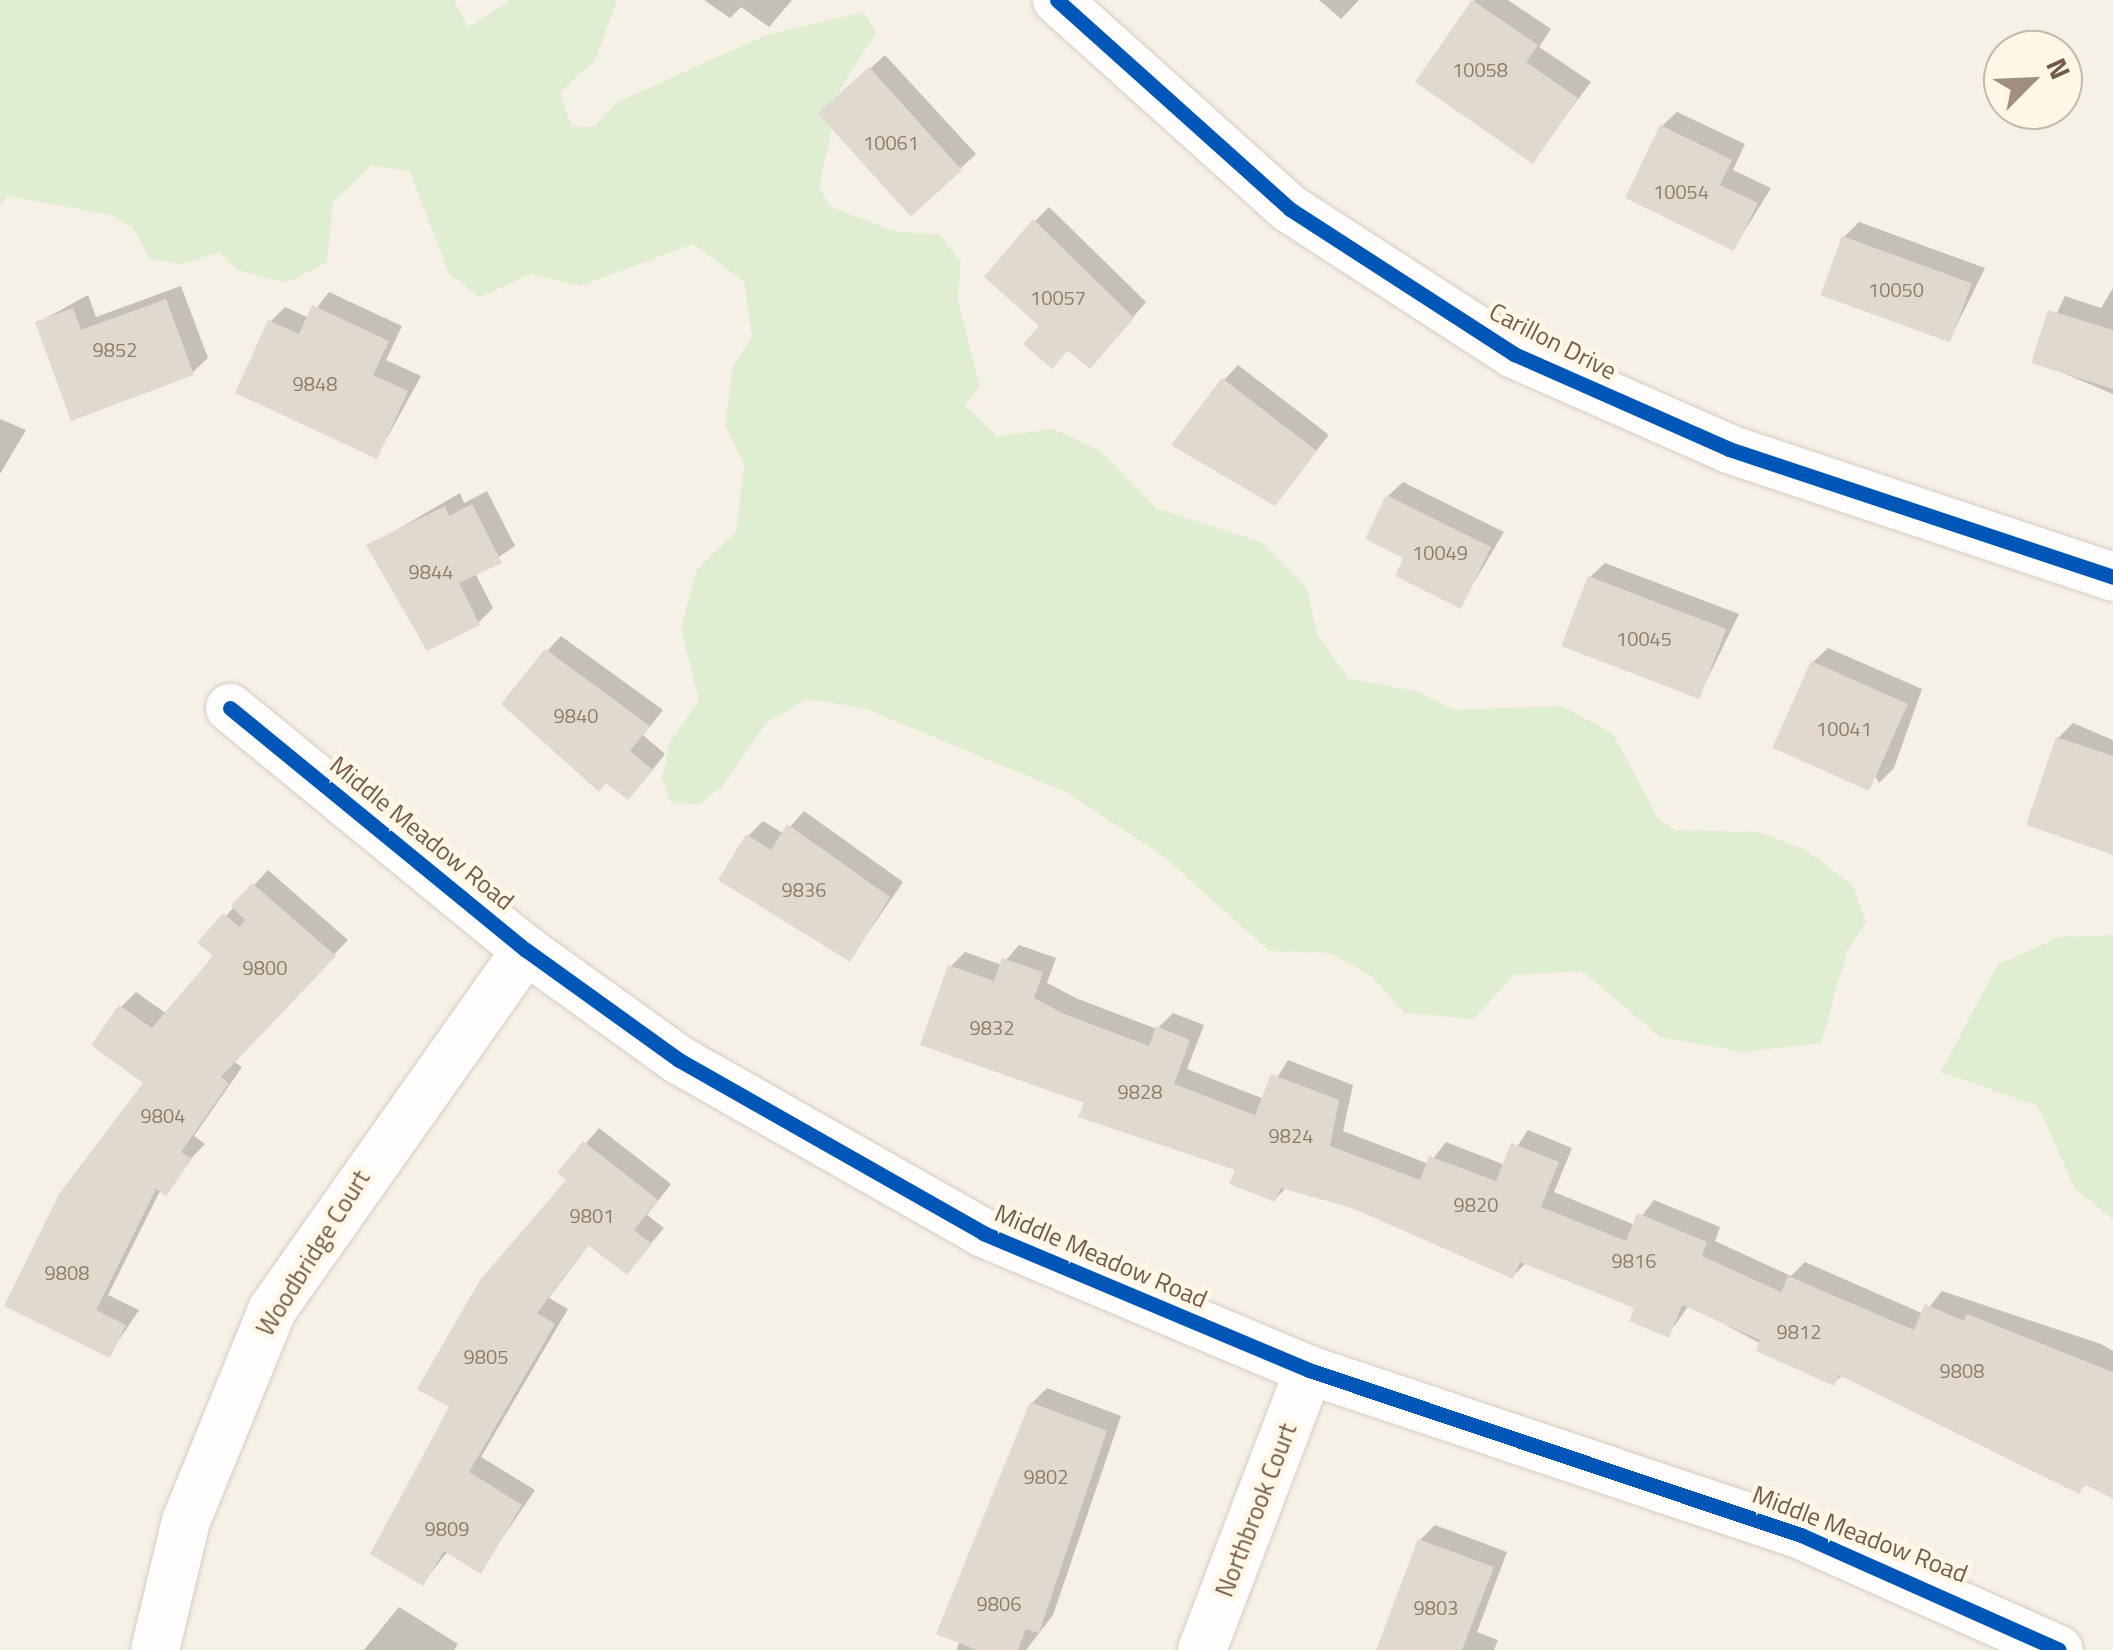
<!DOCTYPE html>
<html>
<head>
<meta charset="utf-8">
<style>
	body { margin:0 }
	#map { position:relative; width:2113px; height:1650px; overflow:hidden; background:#f6f1e6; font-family:"Titillium Web",sans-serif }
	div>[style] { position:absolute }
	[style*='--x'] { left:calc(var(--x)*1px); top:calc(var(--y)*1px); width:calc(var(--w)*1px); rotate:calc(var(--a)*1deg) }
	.green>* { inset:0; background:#dfedd1 }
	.shadow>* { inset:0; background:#0003 }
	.building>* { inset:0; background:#e2d9ce; transform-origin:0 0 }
	.roads { filter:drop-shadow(0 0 2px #d4ccc1) drop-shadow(0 0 2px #d4ccc1) }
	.street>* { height:48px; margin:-24px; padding:0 24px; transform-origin:24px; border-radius:24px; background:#fefdfb }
	.cycleway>* { height:15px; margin:-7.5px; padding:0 7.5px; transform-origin:7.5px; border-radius:7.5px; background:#0057b8 }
	span { translate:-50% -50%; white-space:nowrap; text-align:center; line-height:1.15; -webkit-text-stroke:9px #fff7e6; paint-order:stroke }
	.number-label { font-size:20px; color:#907c6c }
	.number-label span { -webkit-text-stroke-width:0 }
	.street-label { font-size:25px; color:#725a48 }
	.north { position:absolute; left:1983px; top:30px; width:100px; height:100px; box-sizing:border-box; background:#fff7e6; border:2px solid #c7b8a7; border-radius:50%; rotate:66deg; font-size:28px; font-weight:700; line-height:40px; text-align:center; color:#725a48 }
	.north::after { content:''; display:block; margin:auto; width:35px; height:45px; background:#a08f7f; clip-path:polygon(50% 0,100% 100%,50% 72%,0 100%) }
</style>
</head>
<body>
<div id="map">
	<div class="green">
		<i style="clip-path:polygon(0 0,454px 0,468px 27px,511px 0,617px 0,595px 61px,560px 92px,571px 126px,594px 127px,618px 102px,764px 36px,864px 12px,876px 33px,841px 87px,819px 188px,831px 207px,894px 231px,940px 235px,961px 262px,958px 299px,980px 386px,965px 406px,997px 436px,1054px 429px,1101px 451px,1156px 508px,1261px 542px,1307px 588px,1317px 634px,1349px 679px,1416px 691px,1454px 710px,1562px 706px,1613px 734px,1658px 818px,1675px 830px,1759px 832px,1804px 849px,1853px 885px,1866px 922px,1847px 951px,1821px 1043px,1743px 1052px,1660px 1037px,1582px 971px,1514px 975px,1474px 1019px,1405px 1013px,1369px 974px,1330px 953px,1269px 951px,1161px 854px,1066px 792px,864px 708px,808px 699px,767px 722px,722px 787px,699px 804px,671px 803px,662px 778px,670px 742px,699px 700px,681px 629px,696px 570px,736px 532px,744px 465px,725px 425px,733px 367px,752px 336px,744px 281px,693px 244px,581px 286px,531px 274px,480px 297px,449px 274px,410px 172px,371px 165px,333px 202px,327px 263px,285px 283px,237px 270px,219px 252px,181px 264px,150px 259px,132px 227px,111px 215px,8px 196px,0 207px)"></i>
		<i style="clip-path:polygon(2113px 935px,2113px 1220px,2074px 1187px,2038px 1106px,1941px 1072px,1997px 965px,2059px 937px)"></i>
	</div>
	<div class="shadow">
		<i style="clip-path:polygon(704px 0,792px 0,769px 27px,741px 7px,730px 18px)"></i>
		<i style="clip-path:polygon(1319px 0,1359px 0,1341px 19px)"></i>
		<i style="clip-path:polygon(1475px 0,1508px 0,1551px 29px,1539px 47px,1591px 82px,1532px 161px,1419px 82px)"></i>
		<i style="clip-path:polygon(885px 55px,976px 154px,961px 168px,836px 100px)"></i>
		<i style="clip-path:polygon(1677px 112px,1745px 144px,1733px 170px,1771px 188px,1734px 248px,1662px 126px)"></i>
		<i style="clip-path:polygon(1049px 207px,1146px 302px,1104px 351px,1043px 326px,1035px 221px)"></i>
		<i style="clip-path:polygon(1859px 222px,1985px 268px,1950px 339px,1844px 237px)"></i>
		<i style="clip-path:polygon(181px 286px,208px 358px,193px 372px,72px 417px,37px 323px,88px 295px,96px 317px)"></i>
		<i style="clip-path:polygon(2113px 288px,2113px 394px,2034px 361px,2065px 296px,2101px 308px)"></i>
		<i style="clip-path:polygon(329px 292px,402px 326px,386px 360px,421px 376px,377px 456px,270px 322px,285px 307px,309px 318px)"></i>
		<i style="clip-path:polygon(1238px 365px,1329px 435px,1274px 503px,1224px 380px)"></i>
		<i style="clip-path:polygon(0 419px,26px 430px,0 474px)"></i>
		<i style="clip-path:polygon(1403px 482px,1504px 532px,1460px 606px,1407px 557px,1388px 496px)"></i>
		<i style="clip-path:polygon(487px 491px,515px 546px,475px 573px,493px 608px,478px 623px,369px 546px,460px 493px,464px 503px)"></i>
		<i style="clip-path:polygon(1605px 563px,1739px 614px,1699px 696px,1590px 577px)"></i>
		<i style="clip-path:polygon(561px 636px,663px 710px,643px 735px,665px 754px,642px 783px,547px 651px)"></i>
		<i style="clip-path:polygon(1828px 648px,1922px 689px,1894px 768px,1879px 783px,1813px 662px)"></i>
		<i style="clip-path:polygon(2073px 723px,2113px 740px,2113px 852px,2058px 738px)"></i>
		<i style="clip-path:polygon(804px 811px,903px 882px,850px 959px,748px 836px,763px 821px,784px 834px)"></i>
		<i style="clip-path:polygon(268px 870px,348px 940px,233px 1061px,242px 1067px,194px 1136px,205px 1144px,161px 1189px,108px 1295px,139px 1310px,109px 1355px,7px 1305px,147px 1082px,121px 1007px,136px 992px,167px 1014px,217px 956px,201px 943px)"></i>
		<i style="clip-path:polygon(1019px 945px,1056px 958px,1047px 983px,1078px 999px,1157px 1029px,1173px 1013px,1204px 1025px,1187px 1069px,1264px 1099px,1288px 1060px,1353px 1085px,1343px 1131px,1429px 1164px,1446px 1142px,1505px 1165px,1528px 1130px,1572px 1148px,1554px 1192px,1635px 1225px,1654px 1200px,1720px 1227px,1715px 1241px,1791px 1276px,1805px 1262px,1924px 1314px,1942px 1291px,2101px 1344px,2113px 1351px,2113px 1496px,2087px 1483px,2079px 1491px,1843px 1374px,1834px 1383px,1689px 1305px,1668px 1335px,1637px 1307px,1527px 1262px,1513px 1276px,1352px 1205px,1287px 1187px,1275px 1199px,1238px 1168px,1087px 1101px,950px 967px,965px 952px,1002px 965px)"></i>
		<i style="clip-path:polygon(599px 1128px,671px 1184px,647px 1215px,664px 1228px,627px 1272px,590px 1243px,549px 1298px,568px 1309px,481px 1457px,535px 1490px,480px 1571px,448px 1551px,423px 1583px,570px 1179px,561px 1173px)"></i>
		<i style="clip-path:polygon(1047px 1388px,1121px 1416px,1053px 1615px,1026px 1650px,957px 1650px,1032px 1403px)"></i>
		<i style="clip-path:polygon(1435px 1525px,1507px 1552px,1477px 1632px,1498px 1640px,1494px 1650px,1379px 1650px,1420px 1540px)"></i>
		<i style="clip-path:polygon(399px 1607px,458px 1644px,454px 1650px,364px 1650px)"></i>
	</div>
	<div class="building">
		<i style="clip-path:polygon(1472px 0,1538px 45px,1526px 62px,1578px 98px,1533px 164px,1415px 82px)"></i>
		<i style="left:869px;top:67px;width:139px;height:69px;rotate:48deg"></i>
		<i style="clip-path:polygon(1660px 125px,1732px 160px,1720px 185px,1758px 203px,1734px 251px,1625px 198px)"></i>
		<i style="clip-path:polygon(1033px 219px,1134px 318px,1090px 369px,1068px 351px,1052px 369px,1023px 344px,1039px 326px,984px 277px)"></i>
		<i style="left:1842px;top:236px;width:138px;height:63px;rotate:20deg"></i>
		<i style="clip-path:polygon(166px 299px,194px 375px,71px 421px,35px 322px,73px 308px,81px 330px)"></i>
		<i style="clip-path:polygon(312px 305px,389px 341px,373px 375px,408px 391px,377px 459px,235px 393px,268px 320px,299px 334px)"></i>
		<i style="clip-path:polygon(2048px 310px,2113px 330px,2113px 389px,2031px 363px)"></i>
		<i style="clip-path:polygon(1222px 378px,1317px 451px,1275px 506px,1171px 445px)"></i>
		<i style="clip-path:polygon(1386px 495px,1491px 547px,1461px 609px,1395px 576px,1403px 558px,1365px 539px)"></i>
		<i style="clip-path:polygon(472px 504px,502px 563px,459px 583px,480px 625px,427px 651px,366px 545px,445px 506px,449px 516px)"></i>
		<i style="left:1588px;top:576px;width:148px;height:75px;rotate:21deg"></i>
		<i style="clip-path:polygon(545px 649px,650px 726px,630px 751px,653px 770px,628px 800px,606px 783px,599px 792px,501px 704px)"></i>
		<i style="left:1811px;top:661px;width:106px;height:95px;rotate:24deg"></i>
		<i style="clip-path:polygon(2056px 737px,2113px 756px,2113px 855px,2026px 825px)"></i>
		<i style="clip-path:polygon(787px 824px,890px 897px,850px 962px,718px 880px,746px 834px,771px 850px)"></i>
		<i style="clip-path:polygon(252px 883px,336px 956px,221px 1077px,229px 1083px,181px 1152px,192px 1159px,166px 1196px,156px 1189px,96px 1310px,126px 1325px,110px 1358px,4px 1306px,59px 1194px,143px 1083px,91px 1045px,119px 1005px,152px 1028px,213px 956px,197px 943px,223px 913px,239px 927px,245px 920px,231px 906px)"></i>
		<i style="clip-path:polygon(1002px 958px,1043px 972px,1034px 998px,1062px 1013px,1149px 1046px,1156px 1026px,1190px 1040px,1174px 1084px,1255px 1115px,1271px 1074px,1339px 1100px,1330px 1146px,1420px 1180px,1429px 1156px,1496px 1181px,1511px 1143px,1559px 1162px,1541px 1207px,1626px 1241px,1637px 1213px,1707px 1242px,1702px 1256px,1781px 1292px,1788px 1276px,1914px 1330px,1925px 1304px,1964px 1321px,1967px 1314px,2113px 1372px,2113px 1499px,2084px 1484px,2079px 1494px,1839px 1375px,1834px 1386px,1756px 1351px,1760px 1340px,1682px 1305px,1669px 1338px,1629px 1321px,1634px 1308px,1520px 1262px,1513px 1279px,1352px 1208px,1281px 1188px,1275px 1202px,1229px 1184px,1235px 1170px,1078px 1117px,1084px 1103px,920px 1045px,948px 965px,994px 981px)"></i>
		<i style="clip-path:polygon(583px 1141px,658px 1200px,634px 1230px,652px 1244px,627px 1275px,588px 1245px,537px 1313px,555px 1324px,469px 1472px,522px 1505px,481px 1574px,444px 1551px,423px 1586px,370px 1554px,449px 1407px,417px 1389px,480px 1280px,566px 1180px,557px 1173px)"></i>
		<i style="clip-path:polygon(1030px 1402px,1107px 1431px,1039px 1633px,1026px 1629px,1018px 1650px,977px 1650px,936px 1634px)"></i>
		<i style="clip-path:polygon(1418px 1539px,1494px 1567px,1462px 1650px,1376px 1650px)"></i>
	</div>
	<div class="roads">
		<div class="street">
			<i style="--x:1057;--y:0;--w:313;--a:41.9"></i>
			<i style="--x:1290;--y:209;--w:267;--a:32.9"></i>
			<i style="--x:1514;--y:354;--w:235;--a:23.8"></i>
			<i style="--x:1729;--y:449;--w:405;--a:18.4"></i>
			<i style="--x:230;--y:708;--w:382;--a:39.3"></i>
			<i style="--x:526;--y:950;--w:188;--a:35.7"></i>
			<i style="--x:679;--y:1060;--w:350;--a:29.6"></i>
			<i style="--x:983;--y:1233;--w:354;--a:22.8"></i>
			<i style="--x:1309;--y:1370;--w:519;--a:18.54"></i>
			<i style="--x:1801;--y:1535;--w:282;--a:24"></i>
			<i style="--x:155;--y:1650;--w:133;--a:-76.5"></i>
			<i style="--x:186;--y:1521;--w:228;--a:-67.8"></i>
			<i style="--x:272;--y:1310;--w:441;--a:-54.8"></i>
			<i style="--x:1202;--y:1650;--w:300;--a:-69.1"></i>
		</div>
	</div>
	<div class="cycleway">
		<i style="--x:1057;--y:0;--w:313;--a:41.9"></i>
		<i style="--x:1290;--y:209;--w:267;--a:32.9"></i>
		<i style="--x:1514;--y:354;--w:235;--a:23.8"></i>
		<i style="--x:1729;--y:449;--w:405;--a:18.4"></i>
		<i style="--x:230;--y:708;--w:382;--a:39.3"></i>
		<i style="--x:526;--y:950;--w:188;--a:35.7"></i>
		<i style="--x:679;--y:1060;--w:350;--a:29.6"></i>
		<i style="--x:983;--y:1233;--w:354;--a:22.8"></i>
		<i style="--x:1309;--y:1370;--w:519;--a:18.54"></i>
		<i style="--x:1801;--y:1535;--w:282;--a:24"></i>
	</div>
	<div class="number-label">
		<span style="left:1480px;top:69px">10058</span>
		<span style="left:891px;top:142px">10061</span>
		<span style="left:1681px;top:191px">10054</span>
		<span style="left:1896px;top:289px">10050</span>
		<span style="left:1058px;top:297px">10057</span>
		<span style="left:115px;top:349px">9852</span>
		<span style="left:315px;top:383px">9848</span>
		<span style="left:1440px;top:552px">10049</span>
		<span style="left:431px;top:571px">9844</span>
		<span style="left:1644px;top:638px">10045</span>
		<span style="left:576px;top:715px">9840</span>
		<span style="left:1844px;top:728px">10041</span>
		<span style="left:804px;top:889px">9836</span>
		<span style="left:265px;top:967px">9800</span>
		<span style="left:992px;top:1027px">9832</span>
		<span style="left:1140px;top:1091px">9828</span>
		<span style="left:163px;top:1115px">9804</span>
		<span style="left:1291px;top:1135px">9824</span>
		<span style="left:1476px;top:1204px">9820</span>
		<span style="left:592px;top:1215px">9801</span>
		<span style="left:1634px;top:1260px">9816</span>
		<span style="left:67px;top:1272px">9808</span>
		<span style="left:1799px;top:1331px">9812</span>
		<span style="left:486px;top:1356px">9805</span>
		<span style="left:1962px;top:1370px">9808</span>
		<span style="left:1046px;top:1476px">9802</span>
		<span style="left:447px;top:1528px">9809</span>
		<span style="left:999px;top:1603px">9806</span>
		<span style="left:1436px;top:1607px">9803</span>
	</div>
	<div class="street-label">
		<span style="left:1553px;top:341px;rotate:27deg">Carillon Drive</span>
		<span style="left:422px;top:833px;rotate:39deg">Middle Meadow Road</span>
		<span style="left:313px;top:1253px;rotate:-58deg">Woodbridge Court</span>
		<span style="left:1101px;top:1256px;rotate:23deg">Middle Meadow Road</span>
		<span style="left:1256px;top:1510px;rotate:-69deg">Northbrook Court</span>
		<span style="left:1860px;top:1534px;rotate:21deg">Middle Meadow Road</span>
	</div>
	<div class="north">N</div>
</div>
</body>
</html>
